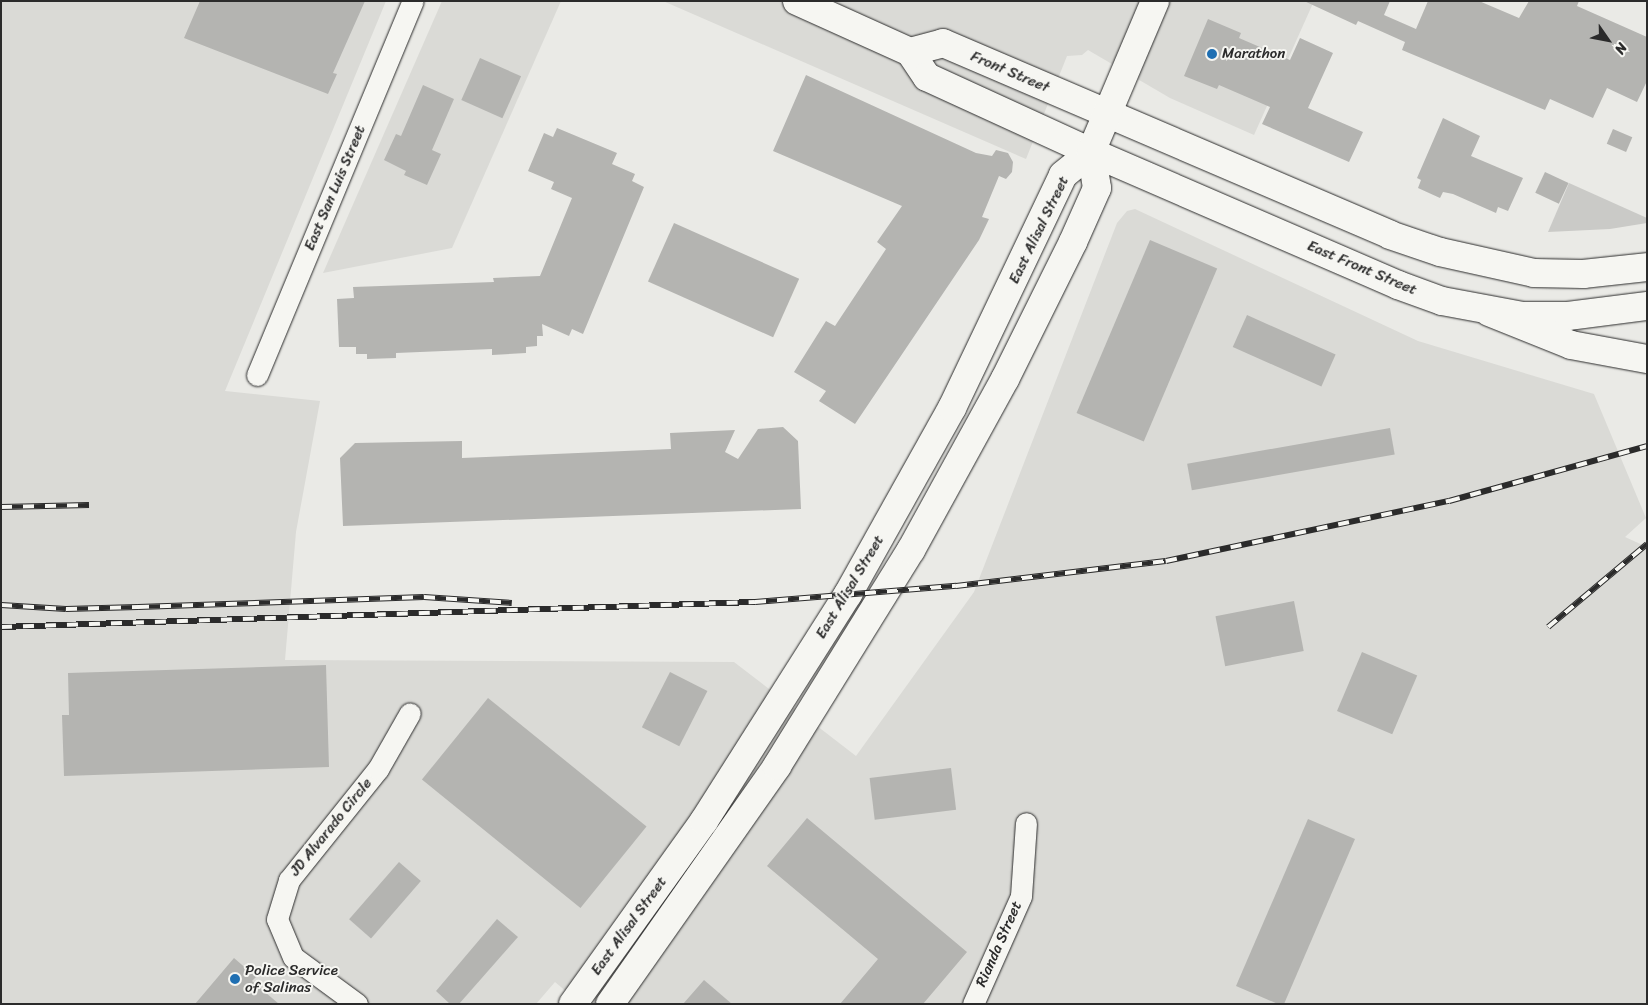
<!DOCTYPE html>
<html>
<head>
<meta charset="utf-8">
<style>
	body { margin:0 }
	#map { position:relative; width:1648px; height:1005px; overflow:hidden; background:#eaeae6; font-family:Sriracha,sans-serif }
	div>[style] { position:absolute }
	[style*='--x'] { left:calc(var(--x)*1px); top:calc(var(--y)*1px); width:calc(var(--w)*1px); rotate:calc(var(--a)*1deg) }
	.built>* { inset:0; background:#dadad6 }
	.green>* { inset:0; background:#cacac7 }
	.building>* { inset:0; background:#b4b4b1; transform-origin:0 0 }
	.roads { filter:drop-shadow(0 0 1px #2b2b2b) drop-shadow(0 0 1px #2b2b2b) }
	.minor>* { height:21px; margin:-10.5px; padding:0 10.5px; transform-origin:10.5px; border-radius:10.5px; background:#f6f6f2 }
	.secondary>* { height:28px; margin:-14px; padding:0 14px; transform-origin:14px; border-radius:14px; background:#f6f6f2 }
	.primary>* { height:28px; margin:-14px; padding:0 14px; transform-origin:14px; border-radius:14px; background:#f6f6f2 }
	.rail>* { height:5.5px; margin-top:-2.75px; transform-origin:0; background:repeating-linear-gradient(90deg,#f6f6f2 0 11px,#2b2b2b 0 22px); box-sizing:border-box; border-block:1px solid #2b2b2b }
	.dots>* { width:14px; height:14px; translate:-50% -50%; box-sizing:border-box; border:2px solid #f6f6f2; border-radius:50% }
	span { translate:-50% -50%; white-space:nowrap; text-align:center; line-height:1.15; -webkit-text-stroke:4px #f6f6f2; paint-order:stroke }
	.poi-label { font-size:15px; color:#2b2b2b }
	.left { translate:0 -50%; text-align:left }
	.street-label { font-size:15px; color:#2b2b2b }
	.frame { position:absolute; inset:0; border:2px solid #2b2b2b; pointer-events:none }
	.north { position:absolute; left:1583px; top:15px; width:50px; height:50px; -webkit-text-stroke:4px #f6f6f2; paint-order:stroke; rotate:123deg; font-size:14px; font-weight:700; line-height:20px; text-align:center; color:#2b2b2b }
	.north::after { content:''; display:block; margin:auto; width:18px; height:22px; background:#2b2b2b; clip-path:polygon(50% 0,100% 100%,50% 72%,0 100%) }
</style>
</head>
<body>
<div id="map">
	<div class="built">
		<i style="clip-path:polygon(1px 1px,386px 1px,225px 391px,320px 401px,296px 532px,285px 660px,734px 662px,856px 756px,974px 592px,1117px 223px,1127px 211px,1135px 209px,1418px 341px,1594px 394px,1646px 518px,1625px 537px,1647px 547px,1647px 1004px,581px 1004px,555px 982px,536px 1004px,1px 1004px)"></i>
		<i style="clip-path:polygon(442px 1px,561px 1px,452px 248px,323px 273px)"></i>
		<i style="clip-path:polygon(663px 1px,1314px 1px,1254px 135px,1170px 98px,1088px 50px,1082px 55px,1067px 56px,1026px 159px)"></i>
	</div>
	<div class="green">
		<i style="clip-path:polygon(1569px 183px,1647px 218px,1647px 223px,1610px 229px,1548px 232px)"></i>
	</div>
	<div class="building">
		<i style="clip-path:polygon(200px 1px,365px 1px,333px 73px,337px 74px,328px 94px,184px 38px)"></i>
		<i style="clip-path:polygon(1304px 1px,1390px 1px,1384px 15px,1416px 29px,1428px 1px,1479px 1px,1519px 18px,1529px 1px,1579px 1px,1577px 6px,1647px 37px,1647px 81px,1637px 102px,1607px 88px,1593px 118px,1550px 99px,1545px 110px,1402px 50px,1405px 42px,1358px 21px,1356px 25px)"></i>
		<i style="clip-path:polygon(1208px 19px,1241px 33px,1239px 38px,1290px 60px,1300px 38px,1333px 53px,1308px 108px,1363px 132px,1349px 162px,1262px 124px,1270px 107px,1219px 85px,1217px 89px,1184px 76px)"></i>
		<i style="left:480px;top:58px;width:45px;height:46px;rotate:24deg"></i>
		<i style="clip-path:polygon(806px 75px,976px 153px,992px 156px,996px 150px,1008px 153px,1013px 162px,1012px 172px,1006px 179px,999px 176px,982px 217px,989px 219px,979px 240px,855px 424px,819px 401px,826px 391px,794px 372px,826px 321px,835px 326px,886px 249px,877px 242px,902px 206px,773px 151px)"></i>
		<i style="clip-path:polygon(423px 85px,454px 99px,432px 150px,441px 154px,427px 185px,404px 175px,406px 171px,384px 160px,396px 134px,401px 136px)"></i>
		<i style="clip-path:polygon(1443px 118px,1480px 136px,1471px 156px,1523px 178px,1508px 211px,1498px 207px,1496px 213px,1453px 194px,1443px 192px,1440px 198px,1418px 188px,1421px 180px,1417px 178px)"></i>
		<i style="clip-path:polygon(557px 128px,617px 153px,612px 164px,635px 174px,632px 181px,644px 187px,583px 334px,572px 329px,569px 336px,542px 324px,543px 336px,537px 336px,537px 346px,526px 347px,526px 353px,492px 355px,492px 349px,396px 353px,396px 358px,367px 359px,367px 354px,356px 354px,356px 347px,339px 347px,337px 299px,354px 298px,353px 287px,494px 282px,493px 278px,540px 276px,572px 198px,551px 189px,554px 182px,528px 171px,544px 133px,553px 137px)"></i>
		<i style="left:1613px;top:129px;width:21px;height:16px;rotate:23deg"></i>
		<i style="left:1545px;top:172px;width:26px;height:23px;rotate:25deg"></i>
		<i style="left:674px;top:223px;width:137px;height:64px;rotate:24deg"></i>
		<i style="left:1150px;top:240px;width:73px;height:188px;rotate:23deg"></i>
		<i style="left:1247px;top:315px;width:97px;height:35px;rotate:24deg"></i>
		<i style="clip-path:polygon(783px 427px,798px 441px,801px 509px,343px 526px,340px 458px,355px 443px,462px 441px,462px 458px,671px 449px,670px 433px,735px 430px,725px 452px,738px 459px,758px 429px)"></i>
		<i style="left:1390px;top:428px;width:27px;height:206px;rotate:80deg"></i>
		<i style="left:1294px;top:601px;width:51px;height:80px;rotate:79deg"></i>
		<i style="left:1362px;top:652px;width:60px;height:64px;rotate:23deg"></i>
		<i style="clip-path:polygon(326px 665px,329px 767px,64px 776px,62px 715px,69px 715px,68px 673px)"></i>
		<i style="left:670px;top:672px;width:42px;height:62px;rotate:27deg"></i>
		<i style="left:488px;top:698px;width:204px;height:105px;rotate:39deg"></i>
		<i style="left:951px;top:768px;width:42px;height:82px;rotate:83deg"></i>
		<i style="clip-path:polygon(807px 818px,967px 952px,923px 1004px,840px 1004px,878px 959px,767px 866px)"></i>
		<i style="clip-path:polygon(1308px 819px,1355px 839px,1284px 1004px,1278px 1004px,1236px 986px)"></i>
		<i style="left:399px;top:862px;width:29px;height:76px;rotate:41deg"></i>
		<i style="clip-path:polygon(497px 919px,518px 937px,459px 1004px,450px 1004px,436px 991px)"></i>
		<i style="clip-path:polygon(234px 958px,256px 977px,252px 981px,279px 1004px,195px 1004px)"></i>
		<i style="clip-path:polygon(704px 980px,732px 1004px,683px 1004px)"></i>
	</div>
	<div class="roads">
		<div class="minor">
			<i style="--x:257;--y:375;--w:405;--a:-67.4"></i>
			<i style="--x:357;--y:1004;--w:79;--a:-143.7"></i>
			<i style="--x:293;--y:957;--w:41;--a:-112.8"></i>
			<i style="--x:277;--y:919;--w:41;--a:-72.9"></i>
			<i style="--x:289;--y:880;--w:142;--a:-51.3"></i>
			<i style="--x:378;--y:769;--w:64;--a:-60.3"></i>
			<i style="--x:973;--y:1004;--w:118;--a:-66"></i>
			<i style="--x:1021;--y:896;--w:73;--a:-86.1"></i>
		</div>
		<div class="secondary">
			<i style="--x:797;--y:1;--w:124;--a:24.3"></i>
			<i style="--x:910;--y:52;--w:30;--a:56"></i>
			<i style="--x:927;--y:77;--w:180;--a:24.6"></i>
			<i style="--x:1091;--y:152;--w:335;--a:23.4"></i>
			<i style="--x:1398;--y:285;--w:47;--a:20"></i>
			<i style="--x:1442;--y:301;--w:82;--a:10.5"></i>
			<i style="--x:1523;--y:316;--w:45;--a:0"></i>
			<i style="--x:1568;--y:316;--w:80;--a:-7.2"></i>
			<i style="--x:910;--y:52;--w:34;--a:-15"></i>
			<i style="--x:943;--y:43;--w:486;--a:23.2"></i>
			<i style="--x:1390;--y:235;--w:53;--a:18.8"></i>
			<i style="--x:1440;--y:252;--w:96;--a:12.6"></i>
			<i style="--x:1534;--y:273;--w:49;--a:1.2"></i>
			<i style="--x:1583;--y:274;--w:64;--a:-6.2"></i>
			<i style="--x:573;--y:1004;--w:225;--a:-54.4"></i>
			<i style="--x:704;--y:821;--w:269;--a:-57.6"></i>
			<i style="--x:848;--y:594;--w:213;--a:-60.8"></i>
			<i style="--x:952;--y:408;--w:258;--a:-64.5"></i>
			<i style="--x:1063;--y:175;--w:36;--a:-39"></i>
			<i style="--x:1091;--y:152;--w:164;--a:-67"></i>
			<i style="--x:610;--y:1004;--w:291;--a:-54.9"></i>
			<i style="--x:777;--y:766;--w:254;--a:-58.2"></i>
			<i style="--x:911;--y:550;--w:195;--a:-61.2"></i>
			<i style="--x:1005;--y:379;--w:153;--a:-63.6"></i>
			<i style="--x:1073;--y:242;--w:59;--a:-66"></i>
			<i style="--x:1097;--y:188;--w:36;--a:-99"></i>
		</div>
		<div class="primary">
			<i style="--x:1489;--y:312;--w:88;--a:21.9"></i>
			<i style="--x:1571;--y:345;--w:77;--a:10.4"></i>
		</div>
	</div>
	<div class="rail">
		<i style="--x:1;--y:507;--w:88;--a:-1.3"></i>
		<i style="--x:1;--y:605;--w:65;--a:3.5"></i>
		<i style="--x:66;--y:609;--w:72;--a:-1.6"></i>
		<i style="--x:138;--y:607;--w:286;--a:-2"></i>
		<i style="--x:424;--y:597;--w:88;--a:3.9"></i>
		<i style="--x:1;--y:627;--w:754;--a:-1.9"></i>
		<i style="--x:755;--y:602;--w:202;--a:-4.6"></i>
		<i style="--x:956;--y:586;--w:211;--a:-6.8"></i>
		<i style="--x:1166;--y:561;--w:289;--a:-12"></i>
		<i style="--x:1449;--y:501;--w:205;--a:-15.5"></i>
		<i style="--x:1548;--y:627;--w:129;--a:-40"></i>
	</div>
	<div class="dots">
		<i style="left:1212px;top:54px;background:#1f6fb2"></i>
		<i style="left:235px;top:979px;background:#1f6fb2"></i>
	</div>
	<div class="poi-label">
		<span class="left" style="left:1222px;top:54px">Marathon</span>
		<span class="left" style="left:245px;top:979px">Police Service<br>of Salinas</span>
	</div>
	<div class="street-label">
		<span style="left:1010px;top:72px;rotate:23deg">Front Street</span>
		<span style="left:335px;top:188px;rotate:-67deg">East San Luis Street</span>
		<span style="left:1039px;top:230px;rotate:-64deg">East Alisal Street</span>
		<span style="left:1362px;top:268px;rotate:23deg">East Front Street</span>
		<span style="left:850px;top:587px;rotate:-59deg">East Alisal Street</span>
		<span style="left:331px;top:827px;rotate:-51deg">JD Alvarado Circle</span>
		<span style="left:629px;top:926px;rotate:-54deg">East Alisal Street</span>
		<span style="left:999px;top:944px;rotate:-66deg">Rianda Street</span>
	</div>
	<div class="frame"></div>
	<div class="north">N</div>
</div>
</body>
</html>
